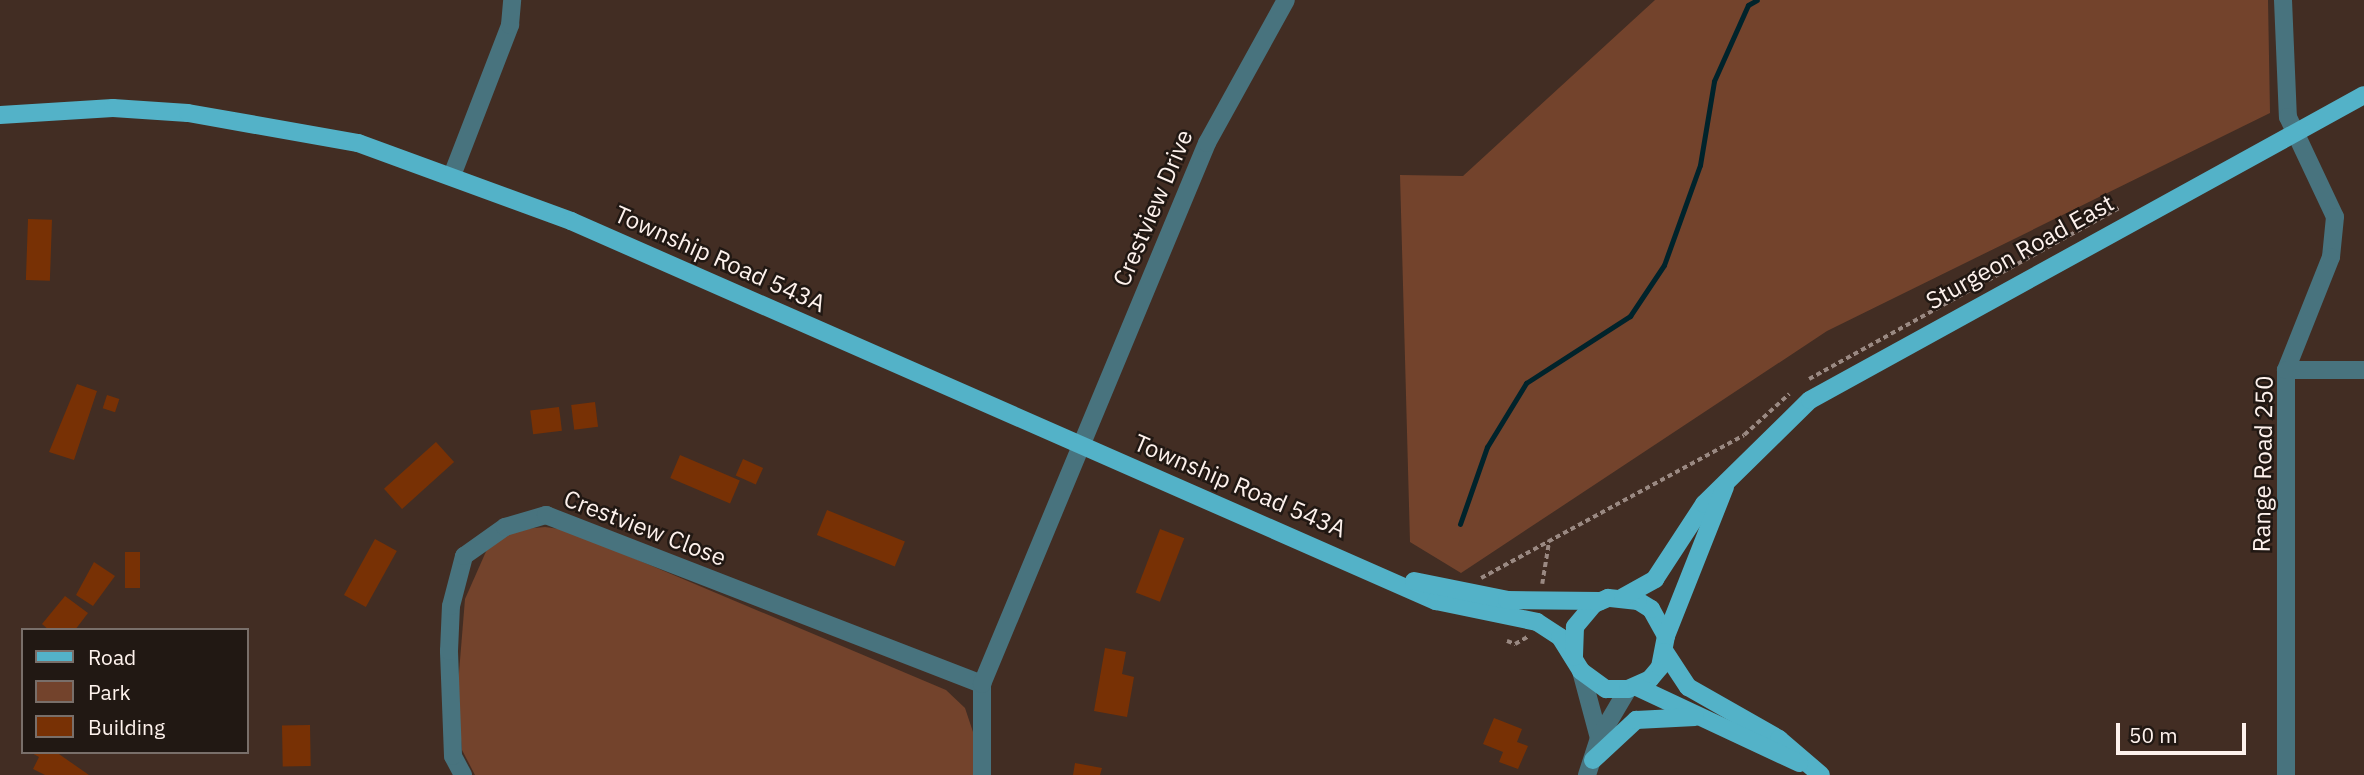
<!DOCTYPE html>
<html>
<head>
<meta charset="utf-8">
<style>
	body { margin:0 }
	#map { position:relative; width:2364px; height:775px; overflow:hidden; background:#422d23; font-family:"IBM Plex Sans",sans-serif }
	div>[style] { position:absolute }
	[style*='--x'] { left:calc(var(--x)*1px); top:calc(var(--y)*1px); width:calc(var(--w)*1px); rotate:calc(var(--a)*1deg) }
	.green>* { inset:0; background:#73432c }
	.stream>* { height:5px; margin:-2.5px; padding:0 2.5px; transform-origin:2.5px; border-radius:2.5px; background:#00232b }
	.building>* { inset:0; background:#783105; transform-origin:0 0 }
	.path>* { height:3.5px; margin-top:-1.75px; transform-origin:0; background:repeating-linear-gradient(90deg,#9a8982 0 5px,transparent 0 8.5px) }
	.minor>* { height:18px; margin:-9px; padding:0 9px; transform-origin:9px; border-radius:9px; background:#48737e }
	.major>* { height:18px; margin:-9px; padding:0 9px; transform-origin:9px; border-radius:9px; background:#53b2c8 }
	span { translate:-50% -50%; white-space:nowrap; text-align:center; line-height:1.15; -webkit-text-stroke:5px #211813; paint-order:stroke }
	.street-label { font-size:24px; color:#fef2ed }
	.legend { position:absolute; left:21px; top:628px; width:228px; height:126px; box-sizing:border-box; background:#211813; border:2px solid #796f6a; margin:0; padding:9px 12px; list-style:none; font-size:21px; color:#fef2ed }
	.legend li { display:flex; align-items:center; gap:14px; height:35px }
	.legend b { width:35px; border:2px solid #796f6a }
	.scale { position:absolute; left:2116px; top:723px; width:130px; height:32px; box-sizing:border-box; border:4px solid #fef2ed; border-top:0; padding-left:9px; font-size:21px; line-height:24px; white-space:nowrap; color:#fef2ed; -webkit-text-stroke:5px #211813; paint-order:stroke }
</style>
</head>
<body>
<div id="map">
	<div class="green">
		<i style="clip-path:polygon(1655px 0,2268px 0,2270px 113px,1827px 331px,1461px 573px,1410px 542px,1400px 175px,1463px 176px)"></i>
		<i style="clip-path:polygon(545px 527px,567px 530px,946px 690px,965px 708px,975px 738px,973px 775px,475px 775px,462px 750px,457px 697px,465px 599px,488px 547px,513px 530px)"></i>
	</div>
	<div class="stream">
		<i style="--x:1460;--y:524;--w:82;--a:-70.7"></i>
		<i style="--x:1487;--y:447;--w:75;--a:-58.6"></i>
		<i style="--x:1526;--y:383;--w:124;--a:-32.8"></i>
		<i style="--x:1630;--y:316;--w:61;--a:-56.3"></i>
		<i style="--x:1664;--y:265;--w:106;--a:-70.2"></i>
		<i style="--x:1700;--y:165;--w:85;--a:-80.5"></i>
		<i style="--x:1714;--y:81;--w:83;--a:-65.9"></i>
		<i style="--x:1748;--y:5;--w:10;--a:-29"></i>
	</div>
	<div class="building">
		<i style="left:28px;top:219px;width:24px;height:61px;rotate:2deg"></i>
		<i style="clip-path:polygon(77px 384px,97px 391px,74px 460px,49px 452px)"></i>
		<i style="left:107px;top:395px;width:13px;height:14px;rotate:18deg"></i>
		<i style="left:595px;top:402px;width:25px;height:24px;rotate:83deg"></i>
		<i style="left:559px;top:407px;width:24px;height:29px;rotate:83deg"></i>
		<i style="left:436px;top:442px;width:27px;height:70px;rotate:48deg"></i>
		<i style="left:680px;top:455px;width:65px;height:25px;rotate:23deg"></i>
		<i style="left:743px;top:459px;width:22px;height:18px;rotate:24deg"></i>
		<i style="left:827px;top:510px;width:84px;height:27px;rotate:22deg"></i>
		<i style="left:1160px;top:529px;width:26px;height:68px;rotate:21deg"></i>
		<i style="left:375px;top:539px;width:25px;height:64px;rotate:29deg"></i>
		<i style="left:140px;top:552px;width:36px;height:15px;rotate:90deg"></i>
		<i style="clip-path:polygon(94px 562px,115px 576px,93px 606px,76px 595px)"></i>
		<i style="clip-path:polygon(65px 596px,88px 613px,75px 630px,49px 630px,42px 624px)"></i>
		<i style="clip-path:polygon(1105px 648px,1126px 652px,1122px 674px,1134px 677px,1127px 717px,1094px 711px)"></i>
		<i style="clip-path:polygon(1494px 718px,1522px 729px,1517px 742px,1528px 746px,1518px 769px,1499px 762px,1503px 752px,1483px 744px)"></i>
		<i style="left:310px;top:725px;width:41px;height:28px;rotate:89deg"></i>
		<i style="clip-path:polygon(30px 752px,56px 752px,89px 775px,45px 775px,33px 769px,39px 757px)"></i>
		<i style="clip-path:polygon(1075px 763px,1102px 768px,1100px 775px,1073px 775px)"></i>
	</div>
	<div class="path">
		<i style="--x:1809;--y:379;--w:356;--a:-28.9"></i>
		<i style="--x:1481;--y:578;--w:299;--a:-28.5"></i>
		<i style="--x:1744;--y:435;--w:61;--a:-42.3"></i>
		<i style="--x:1542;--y:584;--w:44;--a:-80.8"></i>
		<i style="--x:1507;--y:641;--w:9;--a:21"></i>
		<i style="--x:1515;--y:644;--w:16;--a:-30"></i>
	</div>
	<div class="minor">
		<i style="--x:2283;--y:0;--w:117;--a:87.6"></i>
		<i style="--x:2288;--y:117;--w:110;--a:64.8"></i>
		<i style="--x:2335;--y:217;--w:40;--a:95.7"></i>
		<i style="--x:2331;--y:257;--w:122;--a:111.7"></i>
		<i style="--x:2286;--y:370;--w:405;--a:90"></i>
		<i style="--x:453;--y:173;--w:159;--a:-68.9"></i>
		<i style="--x:510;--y:25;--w:25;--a:-85"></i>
		<i style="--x:2286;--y:370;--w:78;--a:0"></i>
		<i style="--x:1581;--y:671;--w:69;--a:75"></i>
		<i style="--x:463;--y:775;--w:21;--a:-118"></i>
		<i style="--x:453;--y:756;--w:105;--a:-92.2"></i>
		<i style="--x:449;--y:651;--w:45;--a:-87.5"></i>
		<i style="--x:451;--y:606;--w:52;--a:-75.4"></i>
		<i style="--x:464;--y:556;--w:50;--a:-35.3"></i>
		<i style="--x:505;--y:527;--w:43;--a:-16.3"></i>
		<i style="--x:546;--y:515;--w:468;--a:21.2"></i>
		<i style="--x:982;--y:775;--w:91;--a:-90"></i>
		<i style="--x:982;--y:684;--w:586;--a:-67.42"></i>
		<i style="--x:1207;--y:143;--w:163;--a:-61.1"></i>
		<i style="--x:1587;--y:775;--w:39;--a:-72"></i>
		<i style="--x:1599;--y:738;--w:57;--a:-59.4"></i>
	</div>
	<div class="major">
		<i style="--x:0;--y:115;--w:113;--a:-3.5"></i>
		<i style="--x:113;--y:108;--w:75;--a:3.8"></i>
		<i style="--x:188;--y:113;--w:173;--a:10"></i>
		<i style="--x:358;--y:143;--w:227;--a:20.1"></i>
		<i style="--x:571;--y:221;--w:945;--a:23.72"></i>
		<i style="--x:1436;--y:601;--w:103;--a:11.7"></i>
		<i style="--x:1537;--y:622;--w:27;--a:33"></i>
		<i style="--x:1560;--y:637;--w:40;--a:58"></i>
		<i style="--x:1581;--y:671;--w:31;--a:36"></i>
		<i style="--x:1606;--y:689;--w:22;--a:0"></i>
		<i style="--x:1628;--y:689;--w:24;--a:-24"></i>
		<i style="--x:1650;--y:679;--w:16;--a:-50"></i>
		<i style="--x:1660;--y:667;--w:32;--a:-79"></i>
		<i style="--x:1666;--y:636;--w:31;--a:-119"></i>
		<i style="--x:1651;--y:609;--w:15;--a:-148"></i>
		<i style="--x:1638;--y:601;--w:30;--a:-174"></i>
		<i style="--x:1608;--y:598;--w:15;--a:157"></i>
		<i style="--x:1594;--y:604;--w:30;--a:130"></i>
		<i style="--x:1575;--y:627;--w:30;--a:92"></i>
		<i style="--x:1414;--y:581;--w:95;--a:11.5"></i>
		<i style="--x:1507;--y:600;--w:93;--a:0.6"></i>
		<i style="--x:1623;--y:597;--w:37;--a:-29"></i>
		<i style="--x:1655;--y:579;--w:90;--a:-56.8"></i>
		<i style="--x:1704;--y:504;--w:148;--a:-44.5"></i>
		<i style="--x:1810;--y:400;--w:632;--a:-28.83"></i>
		<i style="--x:1666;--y:636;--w:160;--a:-68.4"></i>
		<i style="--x:1665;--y:652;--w:42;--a:56.7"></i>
		<i style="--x:1688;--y:687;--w:105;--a:29.7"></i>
		<i style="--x:1779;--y:739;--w:55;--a:40.6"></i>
		<i style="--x:1637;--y:687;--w:179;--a:25.1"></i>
		<i style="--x:1593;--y:760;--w:59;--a:-42.9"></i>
		<i style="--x:1636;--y:720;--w:59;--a:-2.9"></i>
	</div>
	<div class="street-label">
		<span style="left:1153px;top:208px;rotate:-67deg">Crestview Drive</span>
		<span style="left:2020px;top:252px;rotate:-29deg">Sturgeon Road East</span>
		<span style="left:720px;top:259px;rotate:24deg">Township Road 543A</span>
		<span style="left:2263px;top:464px;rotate:-89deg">Range Road 250</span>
		<span style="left:1240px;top:486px;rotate:23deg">Township Road 543A</span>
		<span style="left:645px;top:528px;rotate:21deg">Crestview Close</span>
	</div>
	<ul class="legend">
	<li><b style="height:9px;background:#53b2c8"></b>Road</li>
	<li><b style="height:19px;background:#73432c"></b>Park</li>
	<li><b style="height:19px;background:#783105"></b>Building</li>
	</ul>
	<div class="scale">50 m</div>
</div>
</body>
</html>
